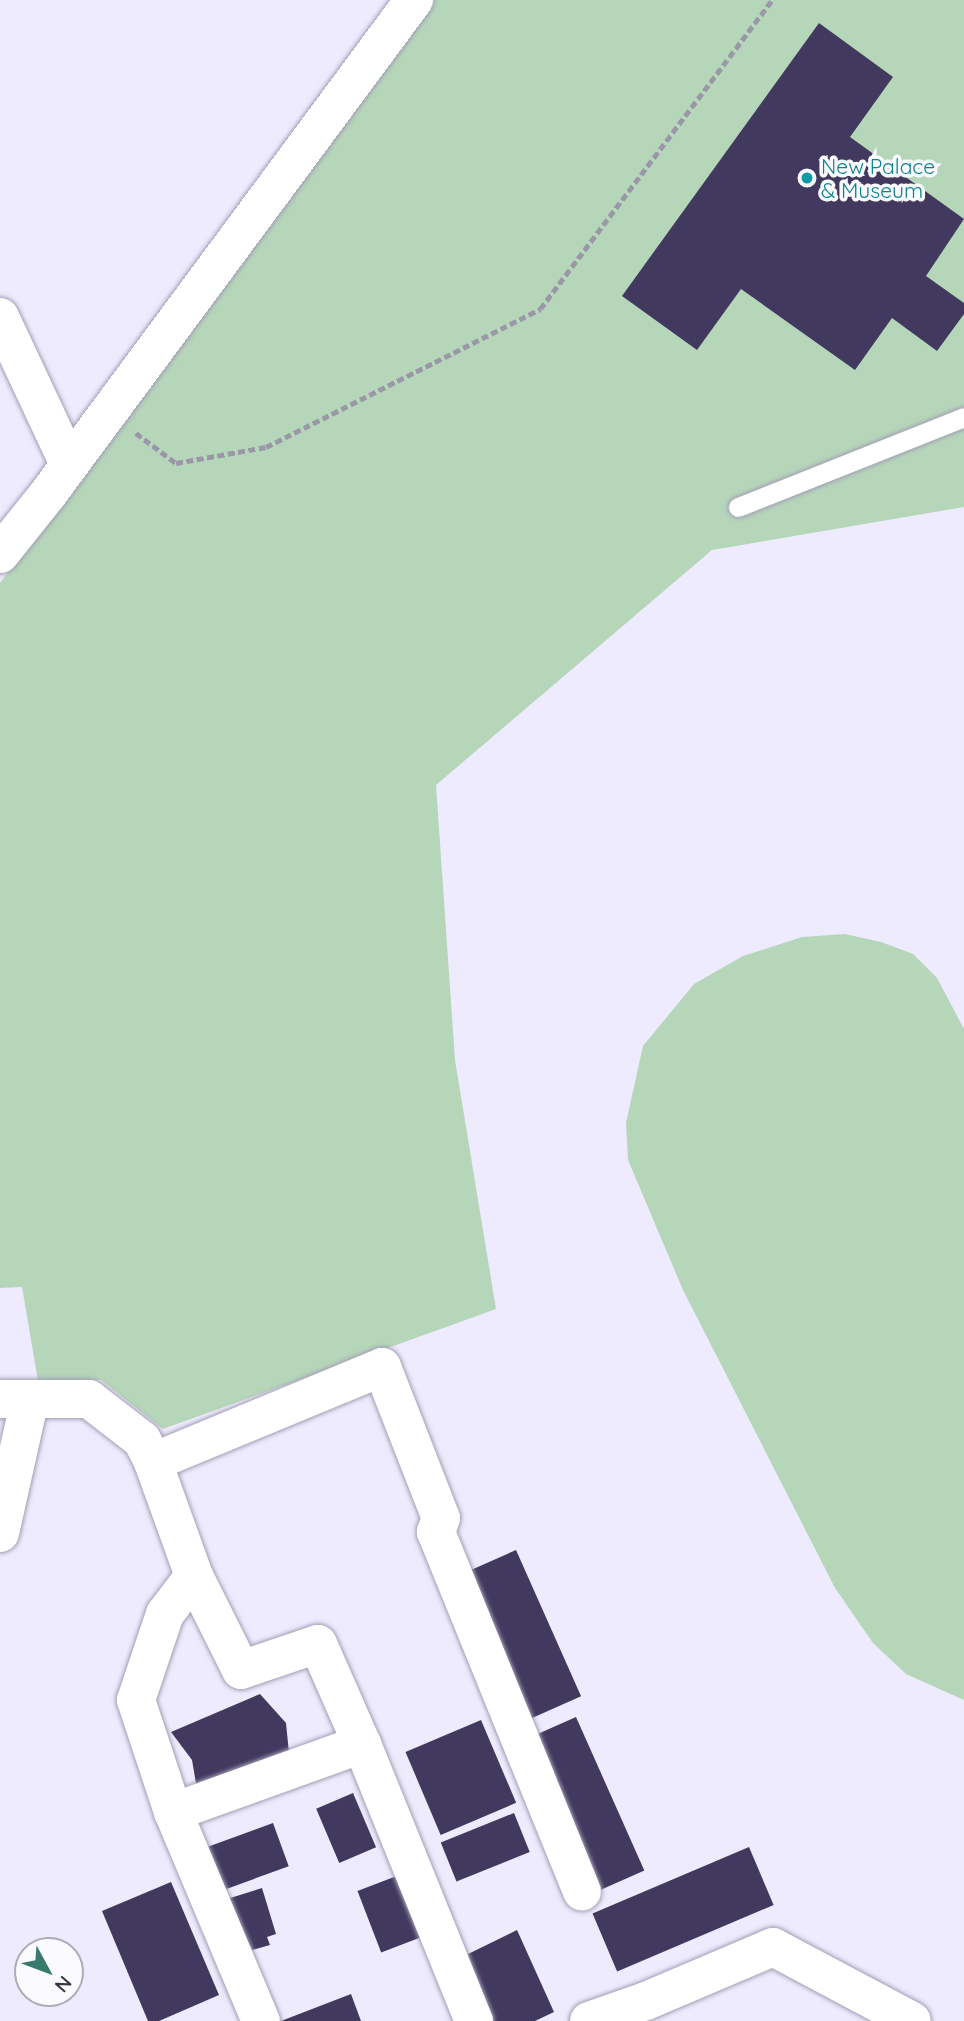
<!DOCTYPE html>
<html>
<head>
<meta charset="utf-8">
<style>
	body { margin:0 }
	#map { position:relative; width:964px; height:2021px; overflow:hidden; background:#eeebfe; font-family:Quicksand,sans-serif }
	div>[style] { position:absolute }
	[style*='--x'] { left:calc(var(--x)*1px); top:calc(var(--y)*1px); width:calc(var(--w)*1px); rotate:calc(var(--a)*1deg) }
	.green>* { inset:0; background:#b6d6ba }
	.building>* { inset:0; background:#41395e; transform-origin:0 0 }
	.path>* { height:4.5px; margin-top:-2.25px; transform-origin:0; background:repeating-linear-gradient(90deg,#9a98a7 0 7px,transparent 0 10.5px) }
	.roads { filter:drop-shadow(0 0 2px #a29eb5) drop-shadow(0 0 2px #a29eb5) }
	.service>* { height:19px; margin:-9.5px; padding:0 9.5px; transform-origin:9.5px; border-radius:9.5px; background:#fff }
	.minor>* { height:38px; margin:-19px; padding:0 19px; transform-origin:19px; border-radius:19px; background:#fff }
	.dots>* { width:19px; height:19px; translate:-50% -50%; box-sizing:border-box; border:4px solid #fbfaff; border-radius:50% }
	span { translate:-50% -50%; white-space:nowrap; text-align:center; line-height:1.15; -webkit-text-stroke:7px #fbfaff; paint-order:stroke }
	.culture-label { font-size:21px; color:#0d838f }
	.left { translate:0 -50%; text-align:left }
	.north { position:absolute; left:14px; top:1937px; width:70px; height:70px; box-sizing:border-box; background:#fbfaff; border:2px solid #adacb3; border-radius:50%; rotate:131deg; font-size:19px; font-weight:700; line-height:28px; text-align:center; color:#383640 }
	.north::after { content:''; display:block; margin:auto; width:24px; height:32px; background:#377b6e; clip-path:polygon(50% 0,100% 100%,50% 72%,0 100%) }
</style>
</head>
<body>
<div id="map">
	<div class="green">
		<i style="clip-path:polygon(431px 0,964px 0,964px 507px,712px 550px,436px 785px,455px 1060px,496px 1309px,163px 1429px,101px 1380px,38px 1381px,22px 1287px,0 1288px,0 583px)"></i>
		<i style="clip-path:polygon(845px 934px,881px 942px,913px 954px,937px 978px,964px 1029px,964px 1700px,906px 1674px,873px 1643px,835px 1588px,683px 1290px,628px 1160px,626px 1123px,643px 1046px,694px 984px,743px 956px,802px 937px)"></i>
	</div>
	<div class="building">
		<i style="clip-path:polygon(819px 23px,893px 77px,850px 137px,964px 219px,926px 276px,964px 303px,964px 314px,937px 351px,892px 318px,855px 370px,741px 289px,697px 350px,622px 296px)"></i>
		<i style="left:516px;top:1550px;width:160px;height:61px;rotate:66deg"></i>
		<i style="clip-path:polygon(260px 1694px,286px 1723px,289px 1753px,198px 1795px,192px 1760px,171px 1732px)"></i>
		<i style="left:576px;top:1717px;width:168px;height:58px;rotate:66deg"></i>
		<i style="left:481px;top:1720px;width:90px;height:82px;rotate:67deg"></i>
		<i style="left:353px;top:1793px;width:59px;height:40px;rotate:67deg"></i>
		<i style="left:514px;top:1813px;width:42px;height:79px;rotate:68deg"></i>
		<i style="left:273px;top:1823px;width:46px;height:75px;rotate:70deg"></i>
		<i style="left:749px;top:1847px;width:63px;height:170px;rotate:67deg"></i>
		<i style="left:407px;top:1872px;width:66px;height:53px;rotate:69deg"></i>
		<i style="clip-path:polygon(171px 1882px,219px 1995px,159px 2021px,148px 2021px,102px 1911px)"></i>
		<i style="clip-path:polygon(262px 1888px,276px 1934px,267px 1937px,270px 1945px,252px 1950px,250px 1945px,242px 1947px,227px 1899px)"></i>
		<i style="clip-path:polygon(517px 1930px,554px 2012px,535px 2021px,493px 2021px,464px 1956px)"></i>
		<i style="clip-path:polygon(351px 1994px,361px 2021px,281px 2021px)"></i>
	</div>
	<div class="path">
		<i style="--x:136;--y:433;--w:50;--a:36.9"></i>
		<i style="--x:176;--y:463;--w:91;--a:-10.1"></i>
		<i style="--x:266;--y:447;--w:307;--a:-26.7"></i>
		<i style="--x:540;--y:309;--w:386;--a:-53.1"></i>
	</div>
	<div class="roads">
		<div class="service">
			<i style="--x:738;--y:507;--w:243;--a:-21.7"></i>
		</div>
		<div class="minor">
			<i style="--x:0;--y:317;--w:162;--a:64.9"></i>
			<i style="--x:0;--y:554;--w:77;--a:-51.3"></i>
			<i style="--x:48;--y:494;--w:615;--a:-53.47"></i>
			<i style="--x:0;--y:1399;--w:89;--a:0"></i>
			<i style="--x:89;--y:1399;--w:67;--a:37.7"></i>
			<i style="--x:142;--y:1440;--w:25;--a:63"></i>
			<i style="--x:153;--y:1462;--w:121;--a:70.2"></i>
			<i style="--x:194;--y:1576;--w:105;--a:63.4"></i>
			<i style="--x:241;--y:1670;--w:81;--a:-18.7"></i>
			<i style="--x:318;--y:1644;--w:109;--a:66.3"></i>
			<i style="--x:362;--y:1744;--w:201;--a:160.2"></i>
			<i style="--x:173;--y:1812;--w:227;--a:67.2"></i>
			<i style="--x:153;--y:1462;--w:248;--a:-22.5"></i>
			<i style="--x:382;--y:1367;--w:162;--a:68.7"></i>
			<i style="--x:441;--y:1518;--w:15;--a:110"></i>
			<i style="--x:436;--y:1532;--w:388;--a:67.9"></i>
			<i style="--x:0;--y:1533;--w:137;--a:-77.4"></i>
			<i style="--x:362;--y:1744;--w:299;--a:68"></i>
			<i style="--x:173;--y:1812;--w:118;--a:-108.3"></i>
			<i style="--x:136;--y:1700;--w:91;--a:-71.4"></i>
			<i style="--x:165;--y:1614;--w:48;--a:-52.7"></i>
			<i style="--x:589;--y:2021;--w:60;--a:-19.3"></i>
			<i style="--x:646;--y:2001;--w:138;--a:-23"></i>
			<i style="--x:773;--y:1947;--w:157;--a:28"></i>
		</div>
	</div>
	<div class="dots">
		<i style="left:807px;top:178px;background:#0f9aa8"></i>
	</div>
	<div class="culture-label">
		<span class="left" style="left:821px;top:178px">New Palace<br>&amp; Museum</span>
	</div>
	<div class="north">N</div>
</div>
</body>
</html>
